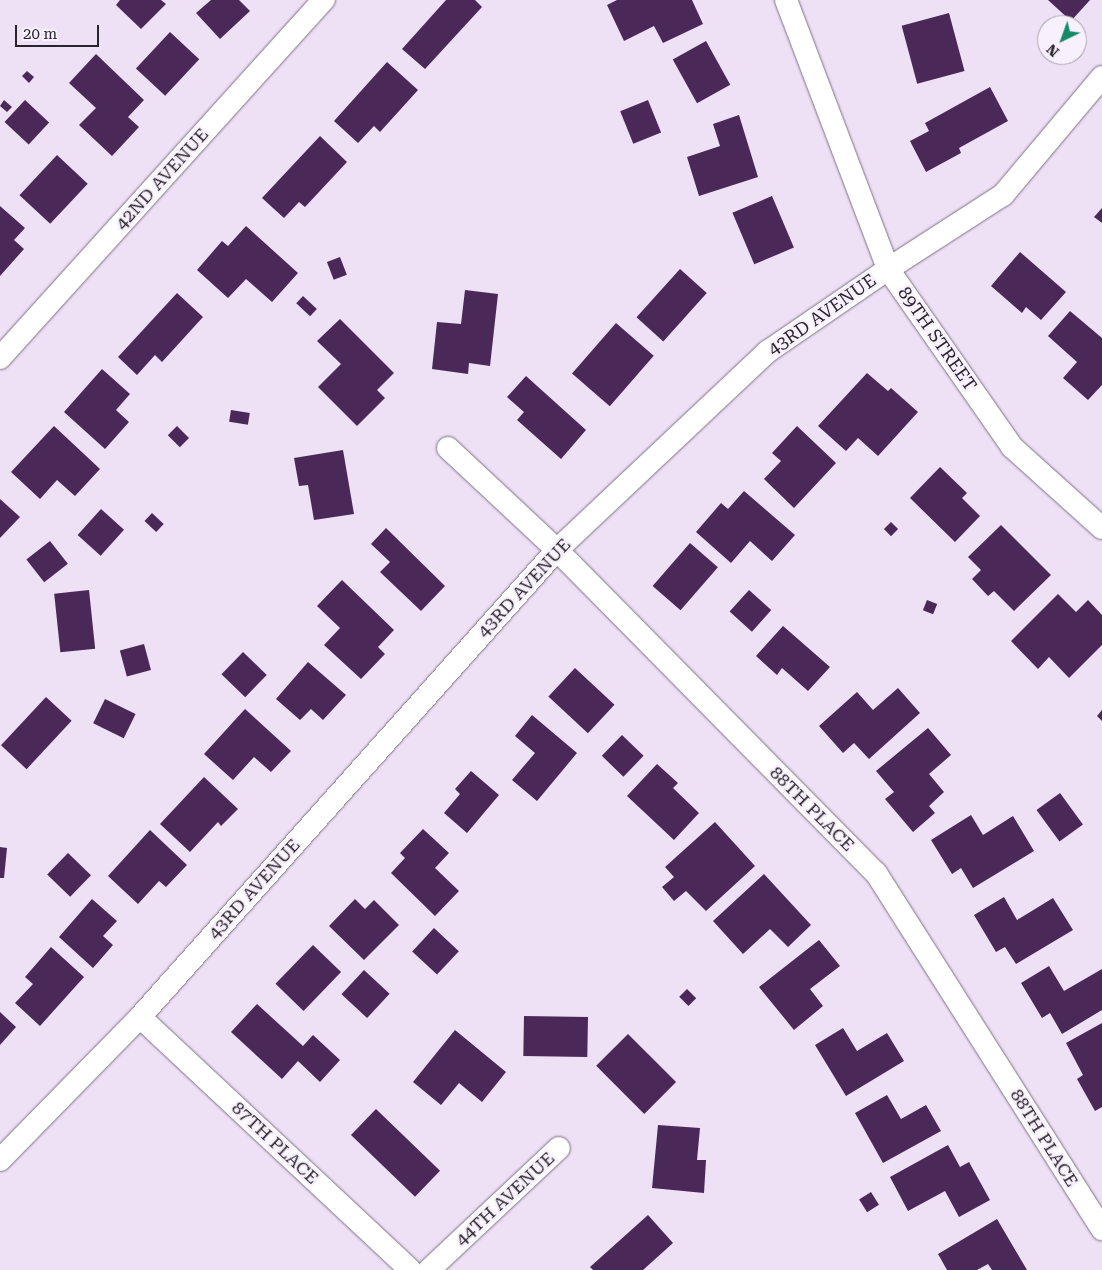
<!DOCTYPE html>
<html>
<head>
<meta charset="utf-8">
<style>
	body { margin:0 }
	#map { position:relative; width:1102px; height:1270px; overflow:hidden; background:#eee0f5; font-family:"Roboto Serif",serif }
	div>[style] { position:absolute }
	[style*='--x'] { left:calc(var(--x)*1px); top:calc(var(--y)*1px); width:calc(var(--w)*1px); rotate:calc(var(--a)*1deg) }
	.building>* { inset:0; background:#4a2958; transform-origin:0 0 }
	.roads { filter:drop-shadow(0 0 1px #7e7284) drop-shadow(0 0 1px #7e7284) }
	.street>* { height:22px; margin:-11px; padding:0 11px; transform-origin:11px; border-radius:11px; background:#fff }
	span { translate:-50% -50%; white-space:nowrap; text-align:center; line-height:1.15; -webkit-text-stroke:5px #f8f0fc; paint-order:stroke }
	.street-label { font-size:18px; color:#29242b }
	.north { position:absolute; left:1037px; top:15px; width:50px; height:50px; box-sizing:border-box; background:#f8f0fc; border:1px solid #a59ea8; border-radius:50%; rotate:222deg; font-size:14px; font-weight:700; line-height:20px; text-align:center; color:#29242b }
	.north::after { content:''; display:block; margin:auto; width:18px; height:22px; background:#168969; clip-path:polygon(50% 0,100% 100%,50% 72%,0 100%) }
	.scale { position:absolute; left:15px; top:25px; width:84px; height:22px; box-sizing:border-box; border:2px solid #29242b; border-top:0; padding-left:6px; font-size:15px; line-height:18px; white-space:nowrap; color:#29242b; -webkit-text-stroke:4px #f8f0fc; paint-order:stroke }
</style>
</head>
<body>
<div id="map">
	<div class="building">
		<i style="clip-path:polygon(120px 0,161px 0,166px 4px,141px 29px,116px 5px)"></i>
		<i style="clip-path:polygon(211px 0,239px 0,250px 11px,220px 39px,196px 13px)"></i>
		<i style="clip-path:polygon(446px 0,475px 0,482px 7px,425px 69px,402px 49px)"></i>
		<i style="clip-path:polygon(617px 0,692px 0,703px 24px,663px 43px,654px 26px,624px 41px,607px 5px)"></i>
		<i style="clip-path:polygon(1048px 0,1090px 0,1071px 21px)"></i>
		<i style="left:949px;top:13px;width:60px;height:49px;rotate:75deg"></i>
		<i style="left:170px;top:32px;width:40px;height:50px;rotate:43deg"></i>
		<i style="left:706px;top:41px;width:50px;height:38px;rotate:61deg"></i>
		<i style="clip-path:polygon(96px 54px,144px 100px,128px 117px,139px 127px,112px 156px,79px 125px,96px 108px,69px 83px)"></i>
		<i style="clip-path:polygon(387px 62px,418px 90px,380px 132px,374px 126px,358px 143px,334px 121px)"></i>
		<i style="clip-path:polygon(27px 71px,34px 77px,29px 83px,22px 76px)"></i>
		<i style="clip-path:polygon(990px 87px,1008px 121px,959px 148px,961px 153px,926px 172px,910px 141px,929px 131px,925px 123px)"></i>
		<i style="clip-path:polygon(4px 100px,12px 107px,7px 112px,0 106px)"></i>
		<i style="left:25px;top:100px;width:33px;height:30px;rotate:43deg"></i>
		<i style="left:648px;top:100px;width:35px;height:30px;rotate:68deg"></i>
		<i style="clip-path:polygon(739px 115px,758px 177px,699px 196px,687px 157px,720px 146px,713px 124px)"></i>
		<i style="clip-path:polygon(320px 136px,347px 162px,305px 207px,299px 202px,284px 218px,262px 198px)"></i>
		<i style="left:57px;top:155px;width:42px;height:55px;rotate:43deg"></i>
		<i style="left:772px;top:196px;width:56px;height:43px;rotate:67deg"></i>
		<i style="clip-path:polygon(0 206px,25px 228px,14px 240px,24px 249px,0 276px)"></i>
		<i style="clip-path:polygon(1102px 208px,1102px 223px,1094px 217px)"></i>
		<i style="clip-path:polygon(246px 226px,298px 273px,272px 302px,246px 279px,228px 298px,197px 270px,222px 241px,228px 246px)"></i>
		<i style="clip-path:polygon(1020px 252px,1066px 292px,1041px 320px,1026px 307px,1022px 313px,991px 286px)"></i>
		<i style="left:340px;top:257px;width:19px;height:14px;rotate:69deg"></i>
		<i style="left:680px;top:269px;width:36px;height:65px;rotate:42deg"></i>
		<i style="clip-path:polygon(465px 290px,498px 294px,490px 366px,469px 363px,468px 374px,432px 369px,437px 322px,461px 324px)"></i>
		<i style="clip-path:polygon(177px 293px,203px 317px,162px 362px,155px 355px,137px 375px,118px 357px)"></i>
		<i style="left:303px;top:296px;width:19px;height:10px;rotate:43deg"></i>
		<i style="clip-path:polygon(1070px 311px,1102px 338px,1102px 385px,1088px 400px,1063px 378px,1077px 362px,1048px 336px)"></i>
		<i style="clip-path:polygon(340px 319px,394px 373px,377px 390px,385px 398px,357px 426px,318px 387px,341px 364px,317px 341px)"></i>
		<i style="left:616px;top:323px;width:50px;height:67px;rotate:41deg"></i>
		<i style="clip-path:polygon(102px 369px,130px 394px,116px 410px,129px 422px,105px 449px,64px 412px)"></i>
		<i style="clip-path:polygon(867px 373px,888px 391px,891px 388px,918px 412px,878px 456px,858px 438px,846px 451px,818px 426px)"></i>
		<i style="clip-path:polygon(526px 376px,586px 430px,561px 459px,517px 420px,524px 412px,507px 397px)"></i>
		<i style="left:231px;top:410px;width:19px;height:12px;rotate:9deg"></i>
		<i style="clip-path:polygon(54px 426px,100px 469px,75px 496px,57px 480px,40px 499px,11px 472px)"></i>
		<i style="left:177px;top:426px;width:17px;height:13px;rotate:45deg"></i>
		<i style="clip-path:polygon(797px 426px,836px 463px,794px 508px,764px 479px,781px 461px,772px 453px)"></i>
		<i style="clip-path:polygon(343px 450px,354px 514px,314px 520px,308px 485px,299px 486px,294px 458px)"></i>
		<i style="clip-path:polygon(940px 467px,967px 493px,962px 498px,980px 516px,955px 542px,910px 498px)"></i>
		<i style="clip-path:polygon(744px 491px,795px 535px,772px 561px,750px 541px,731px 563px,696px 532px,721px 503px,728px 509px)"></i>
		<i style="clip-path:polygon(0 499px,20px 517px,0 538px)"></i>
		<i style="left:101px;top:509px;width:31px;height:35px;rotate:42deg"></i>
		<i style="left:152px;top:513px;width:16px;height:11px;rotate:43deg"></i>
		<i style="left:891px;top:522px;width:10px;height:10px;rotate:45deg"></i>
		<i style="clip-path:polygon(1001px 525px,1051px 575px,1014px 611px,994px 591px,988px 596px,972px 579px,981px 570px,968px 557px)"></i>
		<i style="clip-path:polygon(386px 528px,445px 586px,421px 611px,380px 572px,390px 562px,371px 544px)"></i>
		<i style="left:50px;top:541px;width:29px;height:30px;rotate:52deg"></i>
		<i style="left:690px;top:543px;width:37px;height:57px;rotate:41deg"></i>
		<i style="clip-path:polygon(342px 580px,394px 630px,378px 647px,385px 654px,361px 679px,324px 645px,340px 628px,317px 606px)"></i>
		<i style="left:89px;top:590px;width:59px;height:35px;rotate:84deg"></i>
		<i style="left:749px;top:590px;width:30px;height:29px;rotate:42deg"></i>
		<i style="clip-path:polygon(1058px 594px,1076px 612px,1088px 600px,1102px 615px,1102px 645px,1069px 678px,1049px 657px,1038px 669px,1011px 641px)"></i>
		<i style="left:927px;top:600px;width:11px;height:11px;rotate:22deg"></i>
		<i style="clip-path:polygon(783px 626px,830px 667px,808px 691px,782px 668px,777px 675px,756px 656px)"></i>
		<i style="left:144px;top:644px;width:27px;height:25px;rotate:75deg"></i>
		<i style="left:243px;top:652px;width:33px;height:31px;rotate:44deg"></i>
		<i style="clip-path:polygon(308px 662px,346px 695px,323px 720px,311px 709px,300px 720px,276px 699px)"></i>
		<i style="left:575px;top:668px;width:54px;height:39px;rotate:43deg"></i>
		<i style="clip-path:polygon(898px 688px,920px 713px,869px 759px,854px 743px,843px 753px,819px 726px,857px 692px,873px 710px)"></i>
		<i style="left:46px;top:697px;width:35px;height:66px;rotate:43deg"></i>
		<i style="left:105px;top:699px;width:34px;height:27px;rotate:26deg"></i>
		<i style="clip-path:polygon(245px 709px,291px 751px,271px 772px,254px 757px,233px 780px,204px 754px)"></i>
		<i style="clip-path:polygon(1102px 710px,1102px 721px,1097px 716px)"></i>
		<i style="clip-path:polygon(532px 715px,577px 753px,537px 801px,512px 780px,535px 753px,515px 736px)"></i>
		<i style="clip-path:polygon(928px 728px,951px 755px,929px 774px,944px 792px,929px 806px,935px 813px,913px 832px,885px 799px,894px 792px,876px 771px)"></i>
		<i style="left:622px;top:735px;width:30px;height:29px;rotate:44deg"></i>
		<i style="clip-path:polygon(657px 764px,678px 783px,673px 788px,699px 813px,674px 840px,627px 796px)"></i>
		<i style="clip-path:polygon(471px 771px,499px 795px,467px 833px,444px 813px,460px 794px,455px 789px)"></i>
		<i style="clip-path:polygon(204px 777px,238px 809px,221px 826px,218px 822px,190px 852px,160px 824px)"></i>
		<i style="left:1060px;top:793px;width:39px;height:29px;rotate:54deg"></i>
		<i style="clip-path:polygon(971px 815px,983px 835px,1013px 816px,1034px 851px,973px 888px,961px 868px,952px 874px,931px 840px)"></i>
		<i style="clip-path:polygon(715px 822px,755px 866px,706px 911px,686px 891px,674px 901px,662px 887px,674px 877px,665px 867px)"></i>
		<i style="clip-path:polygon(423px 829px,449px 853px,435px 868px,459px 891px,435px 916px,391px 873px,405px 858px,400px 853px)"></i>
		<i style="clip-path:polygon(150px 830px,187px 865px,166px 887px,159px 881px,138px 904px,108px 876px)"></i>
		<i style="clip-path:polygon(0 847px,7px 848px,4px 878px,0 878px)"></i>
		<i style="left:68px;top:853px;width:32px;height:30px;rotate:44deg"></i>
		<i style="clip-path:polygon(764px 874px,811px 925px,788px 947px,770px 929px,743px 954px,713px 921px)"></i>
		<i style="clip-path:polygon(1004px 897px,1017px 920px,1053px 898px,1073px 930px,1016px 964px,1005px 947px,996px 952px,974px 915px)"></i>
		<i style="clip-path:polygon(92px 899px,117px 921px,103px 936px,113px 945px,93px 968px,59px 937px)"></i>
		<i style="clip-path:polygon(355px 899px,365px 909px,374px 900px,399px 925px,364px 960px,329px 926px)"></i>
		<i style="left:434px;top:928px;width:34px;height:32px;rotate:43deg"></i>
		<i style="clip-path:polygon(819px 940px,840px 966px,810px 989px,823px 1006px,794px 1030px,759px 987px)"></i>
		<i style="left:313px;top:945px;width:39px;height:54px;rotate:44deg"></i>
		<i style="clip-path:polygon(51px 947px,84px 977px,40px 1026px,15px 1003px,33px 984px,25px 977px)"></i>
		<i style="clip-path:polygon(1049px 966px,1064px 991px,1102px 969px,1102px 1010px,1062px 1034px,1050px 1013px,1042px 1018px,1021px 983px)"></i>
		<i style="left:364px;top:970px;width:35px;height:33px;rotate:43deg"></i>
		<i style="left:687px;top:989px;width:13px;height:11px;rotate:45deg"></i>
		<i style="clip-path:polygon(257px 1004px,303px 1046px,313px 1035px,340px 1060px,320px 1082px,298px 1061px,282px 1079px,231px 1032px)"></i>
		<i style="clip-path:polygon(0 1012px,16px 1027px,0 1045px)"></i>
		<i style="left:524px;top:1016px;width:64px;height:40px;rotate:1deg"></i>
		<i style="clip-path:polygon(1102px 1023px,1102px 1107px,1095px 1111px,1077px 1079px,1083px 1075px,1066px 1043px)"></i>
		<i style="clip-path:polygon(843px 1028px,857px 1051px,887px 1033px,904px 1061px,846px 1096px,815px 1045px)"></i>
		<i style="clip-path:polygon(455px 1030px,506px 1072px,482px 1102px,459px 1083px,441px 1105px,413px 1082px)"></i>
		<i style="left:628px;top:1034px;width:68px;height:45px;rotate:45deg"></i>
		<i style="clip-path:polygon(887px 1095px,901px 1119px,926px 1105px,941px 1131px,883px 1163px,855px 1113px)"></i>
		<i style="left:376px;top:1109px;width:89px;height:36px;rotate:44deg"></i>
		<i style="clip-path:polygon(658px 1125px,700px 1128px,697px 1160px,706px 1160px,704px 1193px,652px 1188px)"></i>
		<i style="clip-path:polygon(948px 1145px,960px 1167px,969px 1162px,990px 1200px,959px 1217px,945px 1191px,908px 1211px,890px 1177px)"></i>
		<i style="left:871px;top:1192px;width:15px;height:14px;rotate:58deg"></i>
		<i style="clip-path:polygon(648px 1215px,673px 1243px,643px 1270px,593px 1270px,590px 1267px)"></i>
		<i style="clip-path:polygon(997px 1219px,1027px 1270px,992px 1270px,988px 1264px,977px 1270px,947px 1270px,938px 1254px)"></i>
	</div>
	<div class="roads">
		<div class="street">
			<i style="--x:786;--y:0;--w:288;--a:69.2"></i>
			<i style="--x:888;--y:269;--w:217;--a:55.1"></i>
			<i style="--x:1012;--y:447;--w:121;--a:42"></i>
			<i style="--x:0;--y:358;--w:483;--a:-47.9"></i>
			<i style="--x:448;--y:448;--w:149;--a:43.1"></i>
			<i style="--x:557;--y:550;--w:454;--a:45.4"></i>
			<i style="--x:876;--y:873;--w:422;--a:57.6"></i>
			<i style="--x:140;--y:1017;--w:370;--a:43.1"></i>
			<i style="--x:0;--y:1160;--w:200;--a:-45.6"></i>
			<i style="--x:140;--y:1017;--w:626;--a:-48.24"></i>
			<i style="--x:557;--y:550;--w:289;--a:-43.3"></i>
			<i style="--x:767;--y:352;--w:147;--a:-34.4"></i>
			<i style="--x:888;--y:269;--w:137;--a:-32.8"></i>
			<i style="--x:1003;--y:195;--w:154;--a:-50"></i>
			<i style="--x:429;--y:1270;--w:178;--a:-43.2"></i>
		</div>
	</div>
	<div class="street-label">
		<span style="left:162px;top:179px;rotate:-48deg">42ND AVENUE</span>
		<span style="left:822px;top:315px;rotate:-35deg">43RD AVENUE</span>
		<span style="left:937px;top:339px;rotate:55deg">89TH STREET</span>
		<span style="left:524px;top:588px;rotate:-47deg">43RD AVENUE</span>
		<span style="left:812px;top:809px;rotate:45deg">88TH PLACE</span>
		<span style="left:254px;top:889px;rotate:-48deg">43RD AVENUE</span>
		<span style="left:1044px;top:1138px;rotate:58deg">88TH PLACE</span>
		<span style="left:275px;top:1143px;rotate:43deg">87TH PLACE</span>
		<span style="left:505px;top:1199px;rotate:-43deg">44TH AVENUE</span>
	</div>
	<div class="north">N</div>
	<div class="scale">20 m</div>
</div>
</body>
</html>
